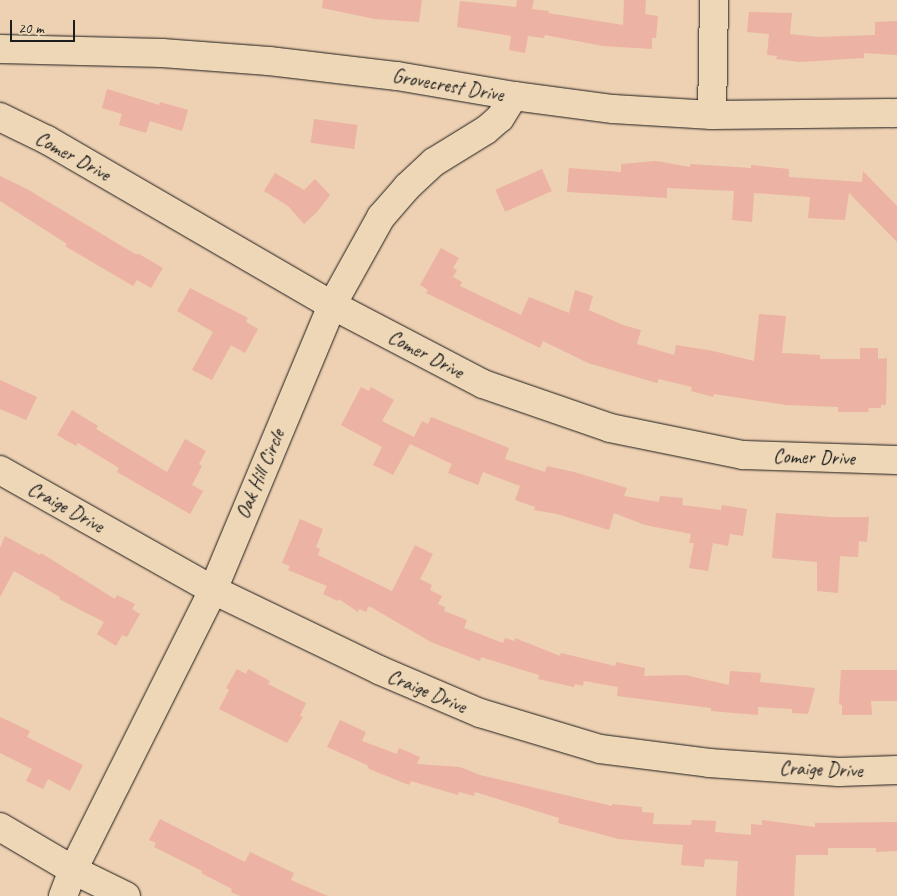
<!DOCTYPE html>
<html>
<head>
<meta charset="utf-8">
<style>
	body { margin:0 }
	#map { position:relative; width:897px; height:896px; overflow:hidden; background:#eed0b2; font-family:Caveat,sans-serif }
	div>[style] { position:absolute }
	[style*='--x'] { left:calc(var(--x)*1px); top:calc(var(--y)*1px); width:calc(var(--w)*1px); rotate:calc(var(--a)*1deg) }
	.building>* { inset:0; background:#ecb2a4; transform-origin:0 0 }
	.roads { filter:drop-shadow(0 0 1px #1c1c1c) drop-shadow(0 0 1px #1c1c1c) }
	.minor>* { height:28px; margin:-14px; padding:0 14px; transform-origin:14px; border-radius:14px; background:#eed7b6 }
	span { translate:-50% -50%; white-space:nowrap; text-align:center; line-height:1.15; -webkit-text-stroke:5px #eed7b6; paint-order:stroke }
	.street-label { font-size:20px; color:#1c1c1c }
	.scale { position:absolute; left:10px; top:20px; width:65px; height:22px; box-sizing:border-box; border:2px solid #1c1c1c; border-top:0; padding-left:6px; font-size:15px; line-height:18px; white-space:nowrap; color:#1c1c1c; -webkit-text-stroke:4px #eed7b6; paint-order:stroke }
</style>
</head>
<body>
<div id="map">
	<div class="building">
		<i style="clip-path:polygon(323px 0,422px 0,419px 22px,375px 19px,322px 8px)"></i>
		<i style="clip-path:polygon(517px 0,534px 0,532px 9px,549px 11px,548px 13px,623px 25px,624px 0,646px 0,645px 14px,658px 16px,656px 38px,652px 38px,652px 49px,603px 46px,545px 35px,544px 38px,528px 36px,525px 53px,509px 50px,511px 36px,457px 27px,460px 1px,516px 7px)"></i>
		<i style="clip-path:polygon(749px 12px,792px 13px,790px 34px,819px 37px,875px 35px,875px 22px,897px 21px,897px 55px,864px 53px,864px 58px,800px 62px,776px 59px,777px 56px,767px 55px,769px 34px,747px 32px)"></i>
		<i style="clip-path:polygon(107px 89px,159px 105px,160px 102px,188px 110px,182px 131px,150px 121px,146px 133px,119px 125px,122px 114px,102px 108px)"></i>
		<i style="left:314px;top:119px;width:44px;height:24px;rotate:8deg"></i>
		<i style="clip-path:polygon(656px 161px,690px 167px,690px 164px,751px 168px,751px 165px,789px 169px,789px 177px,862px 182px,863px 171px,897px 206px,897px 242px,849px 193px,845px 220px,808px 218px,810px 197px,754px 193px,752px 222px,732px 220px,734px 191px,667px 188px,667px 198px,567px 192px,569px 168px,621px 172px,621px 164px)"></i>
		<i style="left:542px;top:169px;width:24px;height:51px;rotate:66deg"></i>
		<i style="clip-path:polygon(275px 173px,304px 190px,315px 179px,330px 195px,317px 212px,304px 224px,288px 206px,264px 191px)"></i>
		<i style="clip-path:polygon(0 176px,27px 189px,135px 254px,139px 254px,163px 268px,151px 288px,137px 280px,133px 286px,65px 246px,67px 244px,0 201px)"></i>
		<i style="clip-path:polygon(441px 248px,459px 258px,453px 268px,457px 270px,453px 277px,462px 282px,460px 286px,521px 315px,529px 297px,569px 313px,575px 290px,593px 296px,589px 310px,623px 325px,641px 330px,637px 344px,674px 355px,676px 345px,713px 351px,754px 361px,759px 314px,786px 316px,782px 353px,820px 355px,820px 359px,860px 359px,860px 348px,878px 348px,878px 359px,887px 358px,886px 405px,881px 405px,881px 408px,869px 408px,868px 412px,838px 412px,838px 407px,786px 405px,714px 394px,713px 397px,691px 391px,692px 387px,659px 379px,657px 383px,588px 363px,543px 341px,540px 348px,426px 293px,428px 290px,420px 285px)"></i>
		<i style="clip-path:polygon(190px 288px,248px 318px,246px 322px,258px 329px,245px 353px,231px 345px,212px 380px,192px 370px,213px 332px,177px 311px)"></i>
		<i style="clip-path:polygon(0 380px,37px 397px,26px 420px,0 409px)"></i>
		<i style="clip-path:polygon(361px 387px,369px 391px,371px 387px,394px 400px,382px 421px,414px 437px,422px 421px,428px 424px,431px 417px,509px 448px,505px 459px,545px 472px,547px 466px,574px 472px,627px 488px,624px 496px,659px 502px,660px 496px,683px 498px,682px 505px,721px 510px,722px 505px,747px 509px,743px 536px,730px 534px,728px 546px,713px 543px,708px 571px,689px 568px,694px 543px,689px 543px,691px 534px,645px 525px,614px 513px,609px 530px,557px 514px,534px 510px,535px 507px,515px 500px,520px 486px,483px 472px,478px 485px,448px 473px,452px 464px,410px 444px,393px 475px,373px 465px,382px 447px,341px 425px)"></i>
		<i style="clip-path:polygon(72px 410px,98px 426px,96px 429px,167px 472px,185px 439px,206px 451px,199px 464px,202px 466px,192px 485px,203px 491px,190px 514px,117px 472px,119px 468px,78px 443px,76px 446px,57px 435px)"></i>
		<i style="clip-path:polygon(776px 513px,831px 517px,869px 517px,867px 542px,859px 541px,858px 557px,840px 556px,838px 593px,817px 591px,817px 562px,772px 558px)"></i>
		<i style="clip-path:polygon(300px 519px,323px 529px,316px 547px,320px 549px,318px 555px,392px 591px,415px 545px,433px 554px,420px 579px,432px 585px,430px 590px,442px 596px,438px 604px,445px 607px,444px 611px,467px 620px,464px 628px,503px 643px,505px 638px,515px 641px,515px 638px,560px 656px,561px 653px,615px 666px,616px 662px,645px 668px,644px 676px,685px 675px,729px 685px,730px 671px,761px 673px,760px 682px,815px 688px,808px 714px,792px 713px,792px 709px,758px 707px,758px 715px,711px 711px,711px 708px,617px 696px,618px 687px,584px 681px,583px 686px,575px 684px,574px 687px,538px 679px,539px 675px,481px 657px,480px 661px,431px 642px,369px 606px,366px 612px,359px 609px,358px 612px,339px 599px,338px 601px,323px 594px,327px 586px,288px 570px,290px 566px,282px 563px)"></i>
		<i style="clip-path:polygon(5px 536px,40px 555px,41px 553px,115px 599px,117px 595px,135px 604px,132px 609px,140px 614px,127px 637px,122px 635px,116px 646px,97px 634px,104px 622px,59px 599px,60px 597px,14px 571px,0 597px,0 548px)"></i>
		<i style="clip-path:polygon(237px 669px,246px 674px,248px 669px,270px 681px,268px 684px,306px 703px,300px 716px,303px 717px,287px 743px,219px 709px,229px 690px,226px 688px)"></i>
		<i style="clip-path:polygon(841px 670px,897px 670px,897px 701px,871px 701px,872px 715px,842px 715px,842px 705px,839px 704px)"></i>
		<i style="clip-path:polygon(0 717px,30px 731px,27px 737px,83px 765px,70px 791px,48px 779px,43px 789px,26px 781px,32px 769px,0 753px)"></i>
		<i style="clip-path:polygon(340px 720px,366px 732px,362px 741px,397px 754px,399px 748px,420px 757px,417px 764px,460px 767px,480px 775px,612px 806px,612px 804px,642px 807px,642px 812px,654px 813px,653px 824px,691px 825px,692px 820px,716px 821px,715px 832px,751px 835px,751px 824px,762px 825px,762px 820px,815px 827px,815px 823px,897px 822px,897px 851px,876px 852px,876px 848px,828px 848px,828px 855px,796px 855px,794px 896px,736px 896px,738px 861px,705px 859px,704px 867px,681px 865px,683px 845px,619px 839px,558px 823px,559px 818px,475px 792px,474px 796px,459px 792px,458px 795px,411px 781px,409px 785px,369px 769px,367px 765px,327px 747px)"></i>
		<i style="clip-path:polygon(160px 819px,245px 862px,250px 852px,294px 873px,291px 880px,328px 896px,240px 896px,231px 892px,232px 889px,201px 873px,202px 871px,154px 847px,156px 843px,149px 840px)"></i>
	</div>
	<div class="roads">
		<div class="minor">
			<i style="--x:0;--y:49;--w:162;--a:1.4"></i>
			<i style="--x:162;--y:53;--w:107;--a:4.3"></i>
			<i style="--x:269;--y:61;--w:129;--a:6.7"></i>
			<i style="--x:397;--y:76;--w:119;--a:9.7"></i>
			<i style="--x:514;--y:96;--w:100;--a:7.5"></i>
			<i style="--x:613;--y:109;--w:99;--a:3.5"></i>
			<i style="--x:712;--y:115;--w:185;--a:-0.6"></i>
			<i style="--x:712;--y:115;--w:115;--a:-89"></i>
			<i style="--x:0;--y:117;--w:52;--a:26.1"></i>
			<i style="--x:47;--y:140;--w:329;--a:30.1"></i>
			<i style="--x:332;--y:305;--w:170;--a:27.6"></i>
			<i style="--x:483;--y:384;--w:134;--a:19.1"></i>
			<i style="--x:610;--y:428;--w:136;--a:11.5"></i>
			<i style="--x:743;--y:455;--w:154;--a:1.9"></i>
			<i style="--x:0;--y:470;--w:244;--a:29.4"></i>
			<i style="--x:213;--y:590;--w:184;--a:25.7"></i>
			<i style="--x:379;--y:670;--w:110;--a:23.1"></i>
			<i style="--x:480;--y:713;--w:125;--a:16.7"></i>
			<i style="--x:600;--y:749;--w:110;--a:7.3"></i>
			<i style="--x:709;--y:763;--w:130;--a:4"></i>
			<i style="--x:839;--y:772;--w:58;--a:-2"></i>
			<i style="--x:0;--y:827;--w:85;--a:30.5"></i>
			<i style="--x:73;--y:870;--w:59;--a:26.1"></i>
			<i style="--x:63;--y:896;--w:28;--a:-69"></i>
			<i style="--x:73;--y:870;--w:313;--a:-63.4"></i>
			<i style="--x:213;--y:590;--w:309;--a:-67.3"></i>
			<i style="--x:332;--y:305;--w:101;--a:-60.9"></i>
			<i style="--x:381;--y:217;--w:40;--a:-49"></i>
			<i style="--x:407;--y:187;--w:37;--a:-43"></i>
			<i style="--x:434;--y:162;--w:61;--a:-31.6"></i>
			<i style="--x:486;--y:130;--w:18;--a:-41"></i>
			<i style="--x:500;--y:118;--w:26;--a:-58"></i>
		</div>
	</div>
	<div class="street-label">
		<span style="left:448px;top:85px;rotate:10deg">Grovecrest Drive</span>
		<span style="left:73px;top:156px;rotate:29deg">Comer Drive</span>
		<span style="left:426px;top:354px;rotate:28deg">Comer Drive</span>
		<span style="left:814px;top:457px;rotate:2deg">Comer Drive</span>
		<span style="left:260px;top:474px;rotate:-67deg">Oak Hill Circle</span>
		<span style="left:66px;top:507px;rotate:29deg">Craige Drive</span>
		<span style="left:427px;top:691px;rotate:23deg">Craige Drive</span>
		<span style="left:821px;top:769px;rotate:2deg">Craige Drive</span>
	</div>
	<div class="scale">20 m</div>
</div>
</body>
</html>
